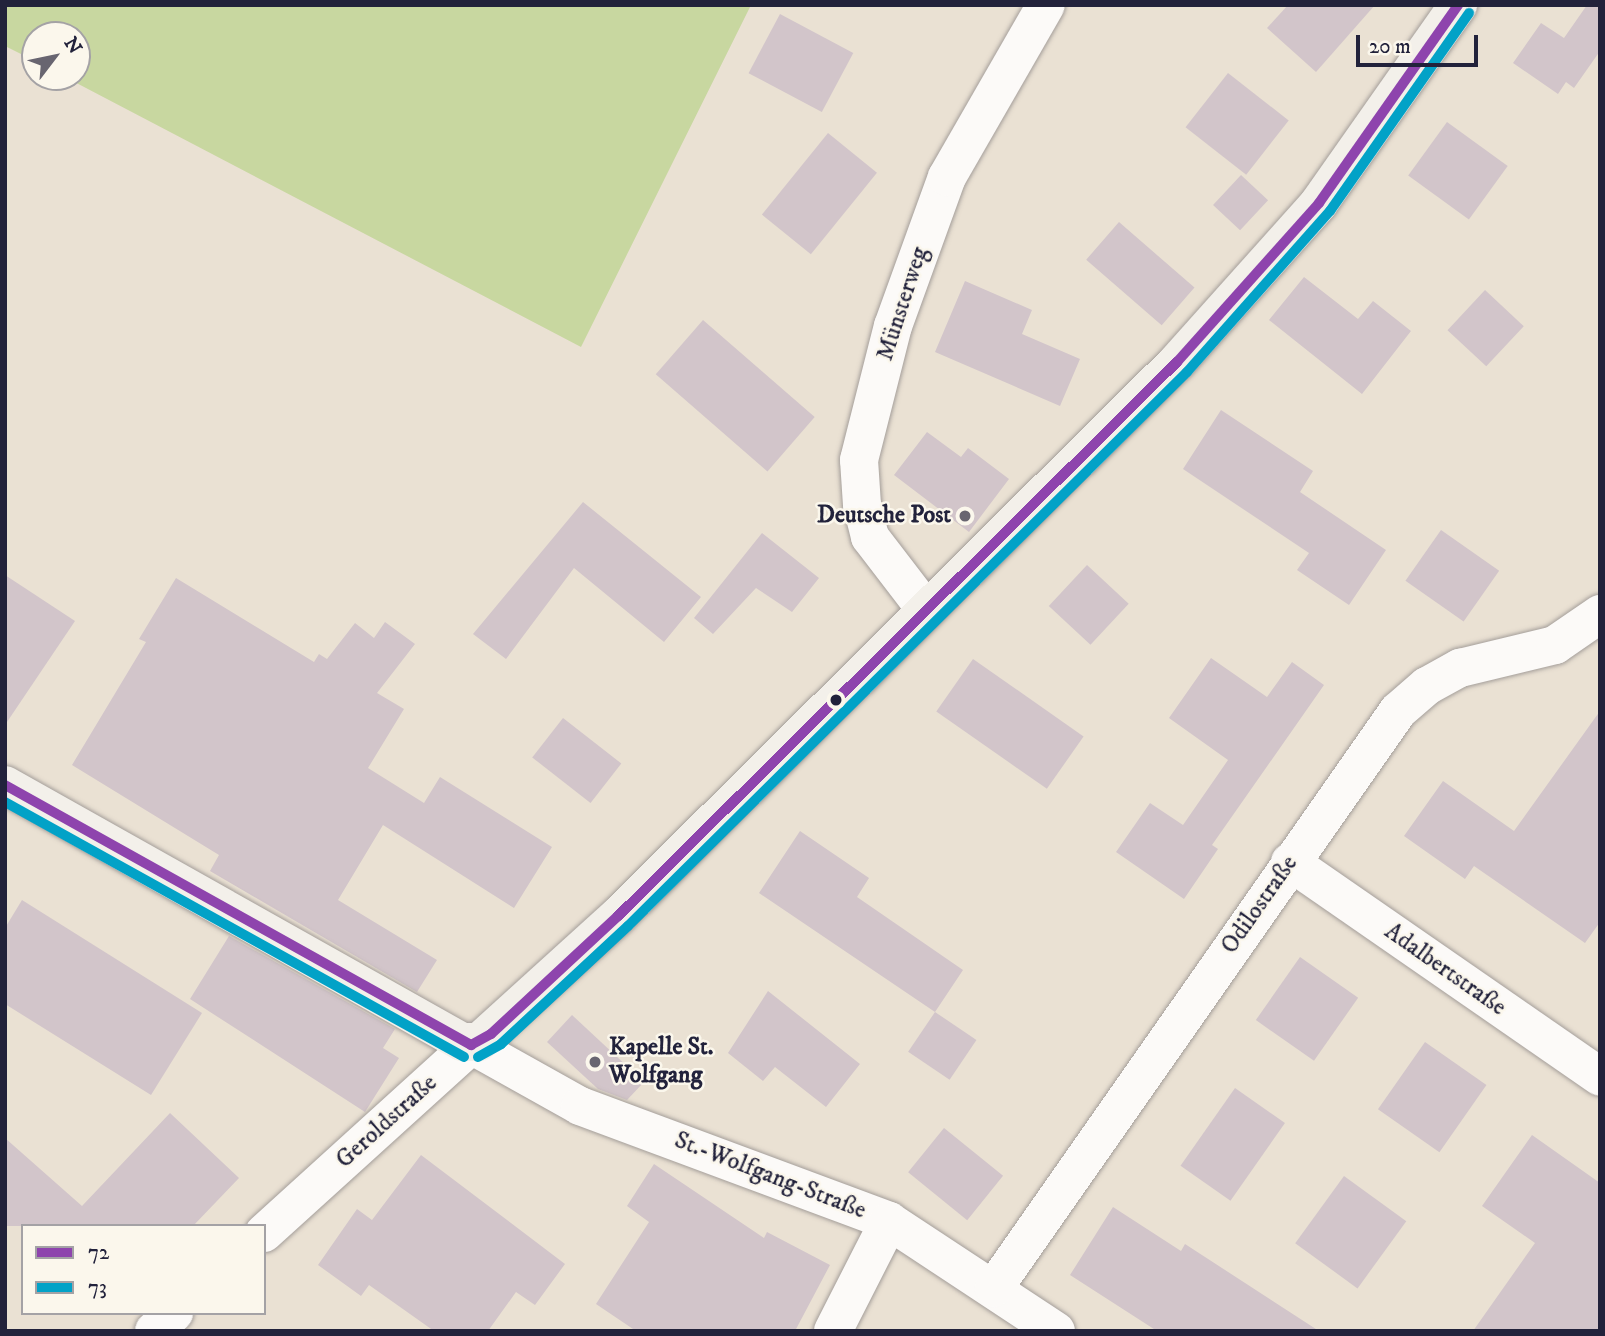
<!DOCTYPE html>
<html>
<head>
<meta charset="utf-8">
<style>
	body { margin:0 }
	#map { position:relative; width:1605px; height:1336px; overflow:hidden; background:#eae1d3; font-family:"IM FELL DW Pica",serif }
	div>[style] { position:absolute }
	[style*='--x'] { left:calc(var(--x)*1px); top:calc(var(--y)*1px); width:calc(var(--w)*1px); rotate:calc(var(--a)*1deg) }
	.green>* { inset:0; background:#c8d7a0 }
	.building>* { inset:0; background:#d2c5ca; transform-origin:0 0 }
	.roads { filter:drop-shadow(0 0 2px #a49e9a) drop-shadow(0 0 2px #a49e9a) }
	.street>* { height:38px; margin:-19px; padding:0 19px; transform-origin:19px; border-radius:19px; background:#fcfaf8 }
	.secondary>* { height:38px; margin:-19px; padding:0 19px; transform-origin:19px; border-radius:19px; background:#f3f0ea }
	.bus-1>* { height:10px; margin:-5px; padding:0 5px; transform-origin:5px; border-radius:5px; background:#8e44ad }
	.bus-2>* { height:10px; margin:-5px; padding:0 5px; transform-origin:5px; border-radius:5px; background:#02a2c7 }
	.dots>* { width:19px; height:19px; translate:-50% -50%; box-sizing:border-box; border:4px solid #fbf7ec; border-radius:50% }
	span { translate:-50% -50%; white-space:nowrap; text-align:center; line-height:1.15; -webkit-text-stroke:5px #fbf7ec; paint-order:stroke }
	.street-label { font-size:24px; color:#22223b }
	.poi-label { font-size:24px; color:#22223b; font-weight:700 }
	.right { translate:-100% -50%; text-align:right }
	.left { translate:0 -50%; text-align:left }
	.frame { position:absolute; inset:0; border:7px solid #22223b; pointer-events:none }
	.legend { position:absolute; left:21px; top:1224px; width:245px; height:91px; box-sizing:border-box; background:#fbf7ec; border:2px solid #a4a2a5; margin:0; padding:9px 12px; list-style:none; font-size:21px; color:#22223b }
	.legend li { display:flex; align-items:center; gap:14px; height:35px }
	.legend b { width:35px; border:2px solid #a4a2a5 }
	.north { position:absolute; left:21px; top:21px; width:70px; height:70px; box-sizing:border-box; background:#fbf7ec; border:2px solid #a4a2a5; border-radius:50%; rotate:58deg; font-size:19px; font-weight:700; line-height:28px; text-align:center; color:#22223b }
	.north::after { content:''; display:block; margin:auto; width:24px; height:32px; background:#686570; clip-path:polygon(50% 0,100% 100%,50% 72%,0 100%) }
	.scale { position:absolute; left:1356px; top:35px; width:122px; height:32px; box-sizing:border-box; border:4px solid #22223b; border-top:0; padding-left:9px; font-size:21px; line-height:24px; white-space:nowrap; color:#22223b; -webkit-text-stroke:5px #fbf7ec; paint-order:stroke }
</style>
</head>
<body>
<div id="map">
	<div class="green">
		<i style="clip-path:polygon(5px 5px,751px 5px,581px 347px,65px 77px,77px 77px,77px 35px,35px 35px,35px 61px,5px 46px)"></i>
	</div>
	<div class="building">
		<i style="clip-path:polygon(1288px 5px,1375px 5px,1316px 72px,1267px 28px)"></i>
		<i style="clip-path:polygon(1587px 5px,1600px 5px,1600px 51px,1574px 88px,1566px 82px,1558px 94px,1513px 63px,1541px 23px,1564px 38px)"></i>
		<i style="left:780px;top:14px;width:83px;height:67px;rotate:28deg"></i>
		<i style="left:1228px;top:73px;width:77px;height:69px;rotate:38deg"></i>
		<i style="left:1447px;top:122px;width:75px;height:66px;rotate:36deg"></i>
		<i style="left:828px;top:133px;width:63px;height:105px;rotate:39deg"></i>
		<i style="left:1241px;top:175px;width:37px;height:41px;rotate:43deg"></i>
		<i style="left:1119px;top:222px;width:100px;height:50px;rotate:41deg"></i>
		<i style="clip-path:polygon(1304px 277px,1358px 319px,1373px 301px,1411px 331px,1362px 394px,1269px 320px)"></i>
		<i style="clip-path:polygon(965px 281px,1032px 310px,1022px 334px,1080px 359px,1060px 406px,935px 352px)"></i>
		<i style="left:1485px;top:290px;width:53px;height:55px;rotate:43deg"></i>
		<i style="left:703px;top:320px;width:148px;height:72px;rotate:41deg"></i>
		<i style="clip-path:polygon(1221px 410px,1313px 471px,1300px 492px,1386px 550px,1349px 605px,1297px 570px,1309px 553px,1183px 469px)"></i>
		<i style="clip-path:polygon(927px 432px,961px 457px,968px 448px,1009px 479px,969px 532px,894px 475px)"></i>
		<i style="clip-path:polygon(583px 502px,701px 597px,664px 642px,574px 568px,506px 659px,473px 634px)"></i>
		<i style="left:1441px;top:530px;width:71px;height:62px;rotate:35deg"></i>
		<i style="clip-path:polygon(762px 533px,819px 578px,792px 612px,756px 588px,713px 634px,694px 618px)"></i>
		<i style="left:1087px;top:565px;width:57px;height:56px;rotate:43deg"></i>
		<i style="clip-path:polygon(5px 575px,75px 621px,5px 725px)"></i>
		<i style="clip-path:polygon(176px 578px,314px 662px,319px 654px,327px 659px,355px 623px,374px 638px,385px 622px,415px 644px,377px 693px,404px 709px,368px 768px,424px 803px,440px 777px,552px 847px,514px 908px,383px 825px,338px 900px,437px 960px,417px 992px,210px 871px,219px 855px,72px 765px,146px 642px,139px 639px)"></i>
		<i style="clip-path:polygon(1211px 658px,1267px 697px,1292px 662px,1324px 685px,1212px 845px,1218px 849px,1184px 899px,1116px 852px,1150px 803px,1183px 825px,1228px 760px,1169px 718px)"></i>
		<i style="left:973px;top:659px;width:135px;height:64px;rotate:35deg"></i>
		<i style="clip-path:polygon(1600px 711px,1600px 922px,1585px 943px,1474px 866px,1465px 879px,1404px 836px,1443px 781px,1514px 831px)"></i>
		<i style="left:563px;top:718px;width:74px;height:50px;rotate:38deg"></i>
		<i style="clip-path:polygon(800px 831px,869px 878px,857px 897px,963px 970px,935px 1012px,759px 893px)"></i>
		<i style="clip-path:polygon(22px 900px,202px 1013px,151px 1095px,5px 1004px,5px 928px)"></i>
		<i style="clip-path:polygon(229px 936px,395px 1029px,383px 1048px,399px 1058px,365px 1112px,190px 999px)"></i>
		<i style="left:1300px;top:957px;width:71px;height:77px;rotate:35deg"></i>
		<i style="clip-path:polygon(768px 991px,860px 1064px,826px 1107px,775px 1067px,763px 1081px,728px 1053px)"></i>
		<i style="left:935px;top:1012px;width:50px;height:48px;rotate:34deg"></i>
		<i style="clip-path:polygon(572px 1015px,644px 1082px,627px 1100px,598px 1089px,547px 1042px)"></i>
		<i style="left:1425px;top:1042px;width:75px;height:82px;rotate:35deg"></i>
		<i style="left:1235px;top:1088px;width:61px;height:95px;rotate:35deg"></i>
		<i style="clip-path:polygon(170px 1113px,239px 1178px,193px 1226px,5px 1226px,5px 1138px,82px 1206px)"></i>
		<i style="left:944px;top:1128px;width:76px;height:57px;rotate:39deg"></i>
		<i style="clip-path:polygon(1532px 1135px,1600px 1183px,1600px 1331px,1473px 1331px,1535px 1243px,1482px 1206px)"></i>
		<i style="clip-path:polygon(421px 1155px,565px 1264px,535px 1305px,516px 1292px,488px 1331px,434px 1331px,369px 1285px,361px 1296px,318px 1265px,357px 1209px,372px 1220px)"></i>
		<i style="clip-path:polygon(654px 1164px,764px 1238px,767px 1232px,830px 1265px,795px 1331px,636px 1331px,596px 1304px,649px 1222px,627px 1206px)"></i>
		<i style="left:1344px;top:1176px;width:77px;height:83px;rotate:36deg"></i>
		<i style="clip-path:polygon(1113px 1207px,1181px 1251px,1185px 1244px,1319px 1331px,1157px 1331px,1070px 1275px)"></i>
	</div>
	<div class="roads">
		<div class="street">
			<i style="--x:926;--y:610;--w:92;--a:-127.5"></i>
			<i style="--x:870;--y:537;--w:33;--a:-104"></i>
			<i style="--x:862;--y:505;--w:45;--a:-93.8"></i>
			<i style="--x:859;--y:460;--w:138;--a:-75.8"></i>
			<i style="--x:893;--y:326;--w:158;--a:-70.1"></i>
			<i style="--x:947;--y:177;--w:198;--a:-60.1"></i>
			<i style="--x:1290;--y:862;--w:377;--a:34.7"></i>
			<i style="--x:264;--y:1233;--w:280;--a:-42.2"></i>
			<i style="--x:471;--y:1045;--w:125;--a:29.2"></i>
			<i style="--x:580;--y:1106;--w:330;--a:20.4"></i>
			<i style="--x:889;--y:1221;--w:200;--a:33.4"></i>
			<i style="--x:994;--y:1288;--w:704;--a:-55"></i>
			<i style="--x:1398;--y:711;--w:38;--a:-41"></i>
			<i style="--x:1427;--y:686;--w:38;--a:-29"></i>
			<i style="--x:1460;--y:668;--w:98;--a:-13.6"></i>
			<i style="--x:1555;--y:645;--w:55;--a:-34.6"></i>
			<i style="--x:154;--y:1331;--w:27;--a:-42"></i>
			<i style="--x:833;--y:1331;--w:123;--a:-63"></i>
		</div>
		<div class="secondary">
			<i style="--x:5;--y:785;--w:524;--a:29.35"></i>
			<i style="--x:462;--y:1042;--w:17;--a:0"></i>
			<i style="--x:479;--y:1042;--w:188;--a:-42.2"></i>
			<i style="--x:618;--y:916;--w:787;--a:-44.74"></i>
			<i style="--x:1177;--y:362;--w:213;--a:-48.2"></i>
			<i style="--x:1319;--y:203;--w:242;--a:-54.9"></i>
		</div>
	</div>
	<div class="bus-1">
		<i style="--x:5;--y:785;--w:534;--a:29.16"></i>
		<i style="--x:471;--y:1045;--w:23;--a:-29"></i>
		<i style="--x:491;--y:1034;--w:173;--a:-42.9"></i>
		<i style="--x:618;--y:916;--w:787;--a:-44.74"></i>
		<i style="--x:1177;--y:362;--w:213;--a:-48.2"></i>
		<i style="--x:1319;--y:203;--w:242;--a:-54.9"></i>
	</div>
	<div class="bus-2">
		<i style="--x:5;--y:802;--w:525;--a:29.05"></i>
		<i style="--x:478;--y:1057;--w:26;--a:-29"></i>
		<i style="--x:501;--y:1044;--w:173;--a:-42.9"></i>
		<i style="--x:628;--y:926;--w:787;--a:-44.74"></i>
		<i style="--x:1187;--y:372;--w:215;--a:-48.4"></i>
		<i style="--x:1330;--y:211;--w:242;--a:-54.9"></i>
	</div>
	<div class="dots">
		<i style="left:965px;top:516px;background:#686570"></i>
		<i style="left:836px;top:700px;background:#22223b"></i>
		<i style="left:595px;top:1062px;background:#686570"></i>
	</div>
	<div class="street-label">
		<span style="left:903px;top:304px;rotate:-72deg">Münsterweg</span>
		<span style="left:1260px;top:905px;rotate:-55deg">Odilostraße</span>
		<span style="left:1445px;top:970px;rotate:35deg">Adalbertstraße</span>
		<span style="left:387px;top:1122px;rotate:-42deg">Geroldstraße</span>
		<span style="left:770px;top:1176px;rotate:21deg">St.-Wolfgang-Straße</span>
	</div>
	<div class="poi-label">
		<span class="right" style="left:951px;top:516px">Deutsche Post</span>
		<span class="left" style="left:609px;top:1062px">Kapelle St.<br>Wolfgang</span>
	</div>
	<div class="frame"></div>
	<ul class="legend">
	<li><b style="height:9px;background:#8e44ad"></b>72</li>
	<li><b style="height:9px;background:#02a2c7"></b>73</li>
	</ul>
	<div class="north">N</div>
	<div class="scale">20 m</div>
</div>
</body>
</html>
